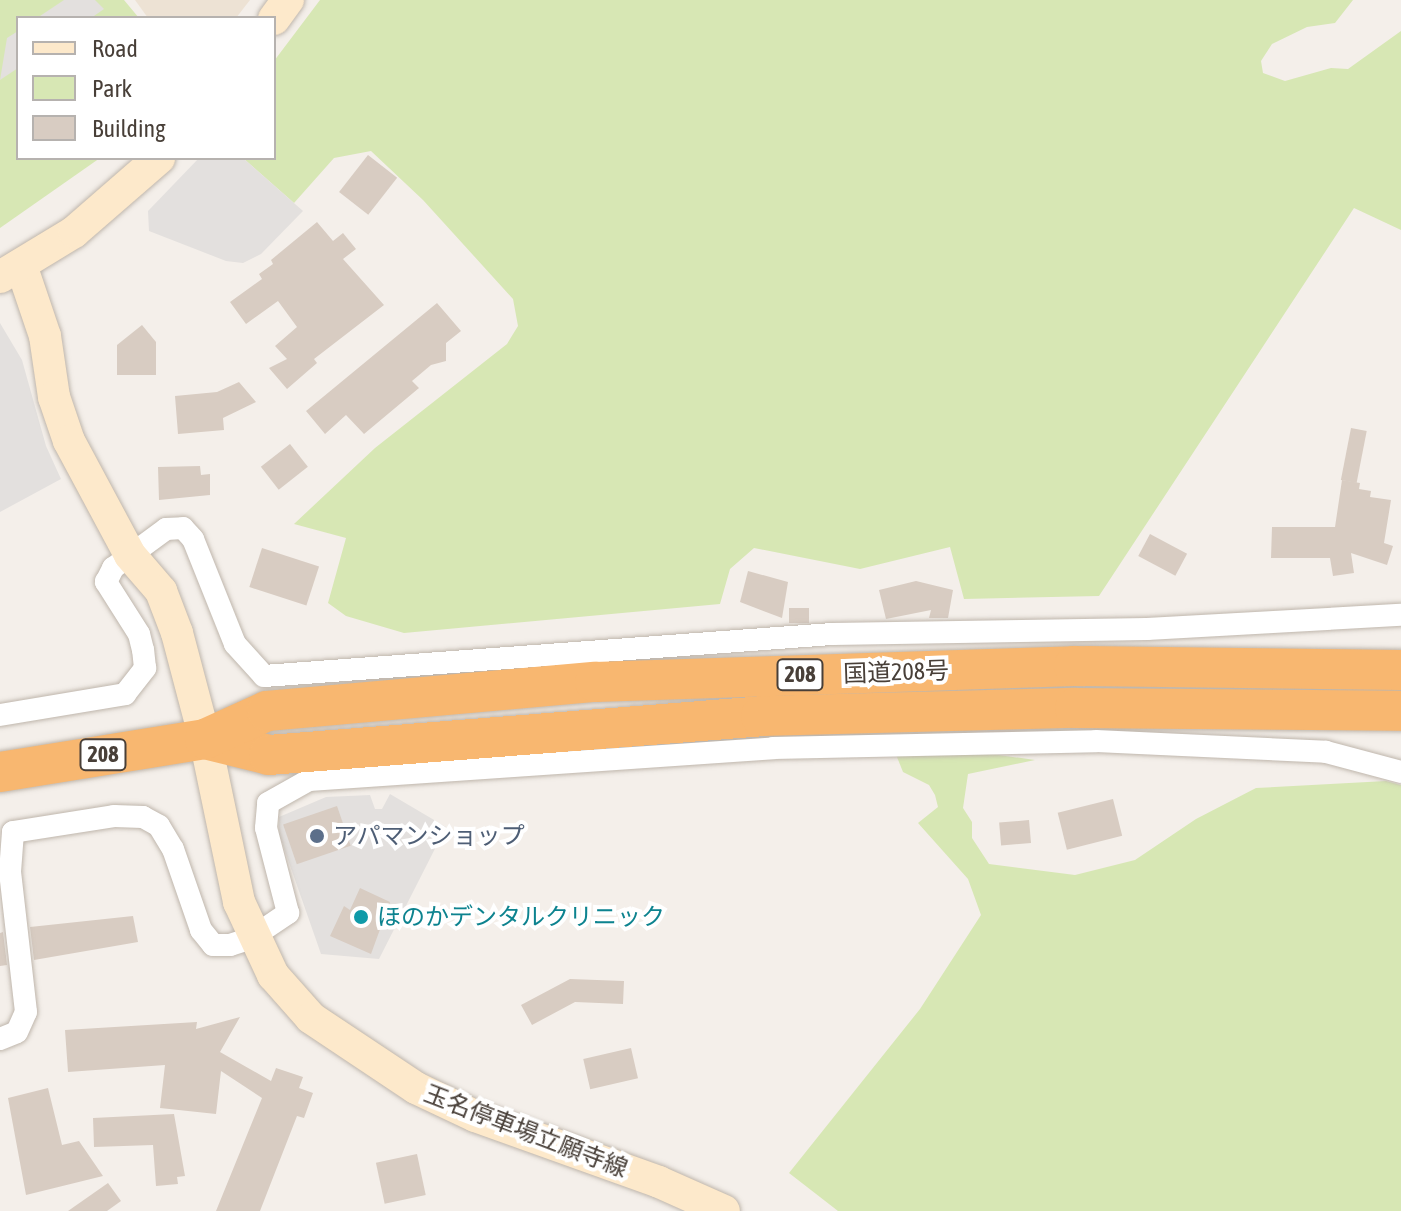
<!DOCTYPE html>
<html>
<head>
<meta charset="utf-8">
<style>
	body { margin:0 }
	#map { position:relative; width:1401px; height:1211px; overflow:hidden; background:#f4efea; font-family:"Asap Condensed","Noto Sans JP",sans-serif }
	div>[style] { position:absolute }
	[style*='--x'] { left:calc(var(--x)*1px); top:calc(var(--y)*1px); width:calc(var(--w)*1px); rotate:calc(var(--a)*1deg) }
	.education>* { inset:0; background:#ede2d4 }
	.green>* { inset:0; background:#d7e7b4 }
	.parking>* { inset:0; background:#e3e0de }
	.building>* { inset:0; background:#d8ccc2; transform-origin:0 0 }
	.roads { filter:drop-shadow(0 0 2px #bfb6ac) drop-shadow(0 0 2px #bfb6ac) }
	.street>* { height:22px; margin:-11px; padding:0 11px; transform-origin:11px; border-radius:11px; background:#fff }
	.secondary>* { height:32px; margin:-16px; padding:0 16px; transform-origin:16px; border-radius:16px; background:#fde9cb }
	.highway>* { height:40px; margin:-20px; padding:0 20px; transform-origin:20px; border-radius:20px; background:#f8b770 }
	.dots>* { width:22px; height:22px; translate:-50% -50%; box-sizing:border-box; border:4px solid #fff; border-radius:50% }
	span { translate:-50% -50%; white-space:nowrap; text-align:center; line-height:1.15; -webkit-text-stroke:8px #fff; paint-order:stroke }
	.shield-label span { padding:2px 6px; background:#fff; border:2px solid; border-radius:6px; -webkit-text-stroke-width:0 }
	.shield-label { font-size:22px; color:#483f38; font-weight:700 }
	.street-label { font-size:24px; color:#483f38 }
	.service-label { font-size:24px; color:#4e5e75 }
	.left { translate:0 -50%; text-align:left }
	.culture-label { font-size:24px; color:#0d838f }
	.legend { position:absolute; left:16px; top:16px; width:260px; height:144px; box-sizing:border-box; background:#fff; border:2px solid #b6b2af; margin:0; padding:10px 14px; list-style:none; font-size:24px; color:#483f38 }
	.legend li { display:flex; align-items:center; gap:16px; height:40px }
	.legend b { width:40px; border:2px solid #b6b2af }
</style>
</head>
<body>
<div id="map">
	<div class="education">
		<i style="clip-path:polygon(135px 0,250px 0,236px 18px,148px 18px)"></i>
	</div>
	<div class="green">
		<i style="clip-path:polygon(0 0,124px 0,139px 18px,18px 18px,18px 158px,100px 158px,0 228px)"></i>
		<i style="clip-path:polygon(320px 0,1353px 0,1335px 23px,1307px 27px,1272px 44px,1261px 61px,1263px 73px,1285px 81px,1331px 68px,1348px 69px,1401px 31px,1401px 230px,1354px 208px,1099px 596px,964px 599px,950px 547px,860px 569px,754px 548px,730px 569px,720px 604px,404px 633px,346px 616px,328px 603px,346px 538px,294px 524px,375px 448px,507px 344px,518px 326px,513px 299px,423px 200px,371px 151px,334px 158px,294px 203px,243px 158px,274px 158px,274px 61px)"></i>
		<i style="clip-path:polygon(963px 750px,1035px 760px,968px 774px,963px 808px,972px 822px,972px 838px,989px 864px,1075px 875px,1135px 860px,1196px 819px,1256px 788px,1386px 781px,1401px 785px,1401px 1211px,838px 1211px,789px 1173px,920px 1009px,981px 915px,968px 879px,918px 823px,938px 807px,935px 795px,929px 785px,903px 772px,895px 752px)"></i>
	</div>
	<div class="parking">
		<i style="clip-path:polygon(64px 0,95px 0,104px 9px,91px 18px,37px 18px)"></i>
		<i style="clip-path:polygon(18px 31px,18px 68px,0 80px,7px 38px)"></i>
		<i style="clip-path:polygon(199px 158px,243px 158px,303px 211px,261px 254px,243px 263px,226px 261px,149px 231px,148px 211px)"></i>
		<i style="clip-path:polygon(0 323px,22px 360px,46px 446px,61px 479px,0 512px)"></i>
		<i style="clip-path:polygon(390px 794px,446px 827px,379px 959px,321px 954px,279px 834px,279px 817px,326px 797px,370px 795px,375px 809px,382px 809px)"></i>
	</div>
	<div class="building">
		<i style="left:368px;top:155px;width:37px;height:47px;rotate:38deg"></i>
		<i style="clip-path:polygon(317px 222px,333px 241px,343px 233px,356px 249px,343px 259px,384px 305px,314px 359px,317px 363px,287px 389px,269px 368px,287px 359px,275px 346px,297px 327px,278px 301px,246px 324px,230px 302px,262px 279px,259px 274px,273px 264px,271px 260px)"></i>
		<i style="clip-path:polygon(437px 303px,461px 331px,446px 343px,446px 361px,431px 365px,412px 381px,419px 388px,364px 434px,346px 415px,325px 434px,306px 411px)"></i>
		<i style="clip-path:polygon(142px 325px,156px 342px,156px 375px,117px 375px,117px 345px)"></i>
		<i style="clip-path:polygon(239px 382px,256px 402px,223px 418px,224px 430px,178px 434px,175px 396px,217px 392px)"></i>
		<i style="left:1351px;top:428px;width:16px;height:53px;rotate:11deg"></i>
		<i style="left:290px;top:444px;width:29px;height:37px;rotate:52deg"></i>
		<i style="clip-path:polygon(200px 466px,201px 475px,210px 474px,210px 495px,159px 500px,158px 467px)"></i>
		<i style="clip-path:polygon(1342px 480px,1360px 483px,1359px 489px,1371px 491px,1370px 497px,1391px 500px,1384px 543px,1393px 546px,1387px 565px,1351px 553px,1354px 573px,1333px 576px,1330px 558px,1271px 558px,1272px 527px,1335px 527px)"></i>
		<i style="left:1150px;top:534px;width:42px;height:25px;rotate:28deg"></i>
		<i style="left:262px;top:548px;width:60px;height:41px;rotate:18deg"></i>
		<i style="clip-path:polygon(748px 571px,788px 582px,782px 618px,740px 602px)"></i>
		<i style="clip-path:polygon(916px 581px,953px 590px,948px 618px,929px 618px,931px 610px,886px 619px,879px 590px)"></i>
		<i style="left:789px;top:608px;width:20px;height:15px"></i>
		<i style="left:1113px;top:799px;width:38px;height:57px;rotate:76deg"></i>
		<i style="left:337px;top:806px;width:42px;height:57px;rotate:71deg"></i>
		<i style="left:1029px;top:820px;width:23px;height:30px;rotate:85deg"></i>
		<i style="clip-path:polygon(360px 888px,390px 902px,371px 954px,330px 936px,344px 906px,350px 910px)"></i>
		<i style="clip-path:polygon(133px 916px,138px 942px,34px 960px,30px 927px)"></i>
		<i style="clip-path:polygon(3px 932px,7px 965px,0 966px,0 933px)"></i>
		<i style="clip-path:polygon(570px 979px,624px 981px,623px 1004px,575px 1002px,532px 1025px,521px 1005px)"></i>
		<i style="clip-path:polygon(240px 1017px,220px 1052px,271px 1081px,276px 1068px,303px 1077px,299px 1088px,313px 1093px,304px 1118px,297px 1116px,260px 1211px,216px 1211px,262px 1098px,221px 1071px,216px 1114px,160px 1108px,165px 1065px,68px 1072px,65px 1030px,197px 1022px,196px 1029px)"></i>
		<i style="left:631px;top:1048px;width:31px;height:49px;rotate:77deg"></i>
		<i style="clip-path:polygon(48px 1088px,62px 1145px,79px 1141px,103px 1176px,26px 1195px,8px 1098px)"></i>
		<i style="clip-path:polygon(174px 1114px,185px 1176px,177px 1177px,178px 1184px,156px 1186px,153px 1145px,94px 1147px,93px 1118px)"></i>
		<i style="left:417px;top:1154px;width:42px;height:42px;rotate:78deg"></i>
		<i style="clip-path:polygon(108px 1183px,121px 1201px,107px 1211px,68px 1211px)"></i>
	</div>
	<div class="roads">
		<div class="street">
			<i style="--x:0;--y:715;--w:127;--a:-9.5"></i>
			<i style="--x:125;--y:694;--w:33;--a:-52"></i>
			<i style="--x:145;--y:668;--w:18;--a:-96"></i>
			<i style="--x:143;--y:650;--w:16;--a:-104"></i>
			<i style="--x:139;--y:634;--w:62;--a:-122.4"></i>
			<i style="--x:106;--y:582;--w:16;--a:-63"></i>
			<i style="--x:113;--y:568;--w:66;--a:-36.3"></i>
			<i style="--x:166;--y:529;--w:17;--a:-3"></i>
			<i style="--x:183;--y:528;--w:15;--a:48"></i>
			<i style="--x:193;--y:539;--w:113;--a:68.2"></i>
			<i style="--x:235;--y:644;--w:43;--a:47.8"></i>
			<i style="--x:264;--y:676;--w:570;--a:-4.23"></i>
			<i style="--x:832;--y:634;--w:315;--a:-0.9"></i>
			<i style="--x:1147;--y:629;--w:254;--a:-3.2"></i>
			<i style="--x:0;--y:1039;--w:18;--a:-22"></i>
			<i style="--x:17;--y:1032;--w:22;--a:-66"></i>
			<i style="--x:26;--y:1012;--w:141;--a:-96.5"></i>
			<i style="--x:10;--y:872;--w:40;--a:-85.7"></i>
			<i style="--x:13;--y:832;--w:102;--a:-9"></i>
			<i style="--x:114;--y:816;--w:29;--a:2"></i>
			<i style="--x:143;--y:817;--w:18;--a:29"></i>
			<i style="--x:159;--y:826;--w:27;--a:59"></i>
			<i style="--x:173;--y:849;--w:86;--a:70.9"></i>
			<i style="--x:201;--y:930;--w:19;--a:51"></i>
			<i style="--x:213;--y:945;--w:17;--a:0"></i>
			<i style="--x:230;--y:945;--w:22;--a:-18"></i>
			<i style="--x:251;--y:938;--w:45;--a:-34"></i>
			<i style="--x:288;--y:913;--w:88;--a:-104.5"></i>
			<i style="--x:266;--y:828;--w:25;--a:-85"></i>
			<i style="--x:268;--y:803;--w:47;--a:-29.3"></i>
			<i style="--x:309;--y:780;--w:465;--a:-3.9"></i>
			<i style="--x:773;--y:748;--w:323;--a:-1.2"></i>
			<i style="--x:1096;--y:741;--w:230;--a:2.7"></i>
			<i style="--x:1326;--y:752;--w:78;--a:14.9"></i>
		</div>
		<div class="secondary">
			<i style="--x:274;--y:19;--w:24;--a:-54"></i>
			<i style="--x:21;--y:265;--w:75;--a:71.3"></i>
			<i style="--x:45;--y:336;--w:62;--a:81.6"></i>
			<i style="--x:54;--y:397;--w:46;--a:71.2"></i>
			<i style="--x:69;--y:441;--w:129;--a:61.8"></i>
			<i style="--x:130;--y:555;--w:48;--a:49.3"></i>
			<i style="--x:161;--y:591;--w:45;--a:69.1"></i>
			<i style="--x:177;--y:633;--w:110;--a:75.2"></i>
			<i style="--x:205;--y:739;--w:167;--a:78.2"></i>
			<i style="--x:239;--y:902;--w:81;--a:65"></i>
			<i style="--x:273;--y:975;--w:57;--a:48.5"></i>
			<i style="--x:311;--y:1018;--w:126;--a:33.7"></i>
			<i style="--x:416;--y:1088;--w:65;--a:25.4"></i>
			<i style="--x:475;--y:1116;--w:195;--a:19.7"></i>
			<i style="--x:659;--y:1182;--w:71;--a:24"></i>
			<i style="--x:0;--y:277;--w:87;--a:-31.3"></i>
			<i style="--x:74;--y:232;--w:113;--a:-41"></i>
		</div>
		<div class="highway">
			<i style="--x:205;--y:739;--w:66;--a:14"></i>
			<i style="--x:269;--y:755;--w:494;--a:-4.5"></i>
			<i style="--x:761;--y:716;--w:314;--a:-1.5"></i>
			<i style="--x:1075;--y:708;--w:326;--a:0.5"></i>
			<i style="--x:0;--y:772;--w:208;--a:-9.1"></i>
			<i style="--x:205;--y:739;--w:68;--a:-24.3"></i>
			<i style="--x:267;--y:711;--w:329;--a:-5.1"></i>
			<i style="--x:595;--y:682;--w:479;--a:-1.9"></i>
			<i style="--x:1074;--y:666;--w:327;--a:0.7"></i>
		</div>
	</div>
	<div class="dots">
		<i style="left:317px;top:836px;background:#5c6f8a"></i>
		<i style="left:361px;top:917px;background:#0f9aa8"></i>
	</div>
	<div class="shield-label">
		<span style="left:800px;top:675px">208</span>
		<span style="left:103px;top:755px">208</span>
	</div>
	<div class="street-label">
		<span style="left:896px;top:672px;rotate:-2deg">国道208号</span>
		<span style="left:526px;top:1131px;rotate:21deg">玉名停車場立願寺線</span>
	</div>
	<div class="service-label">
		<span class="left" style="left:333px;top:836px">アパマンショップ</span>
	</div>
	<div class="culture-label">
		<span class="left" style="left:377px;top:917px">ほのかデンタルクリニック</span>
	</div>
	<ul class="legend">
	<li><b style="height:10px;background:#fde9cb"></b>Road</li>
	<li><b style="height:22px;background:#d7e7b4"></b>Park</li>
	<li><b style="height:22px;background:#d8ccc2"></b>Building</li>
	</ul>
</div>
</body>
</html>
